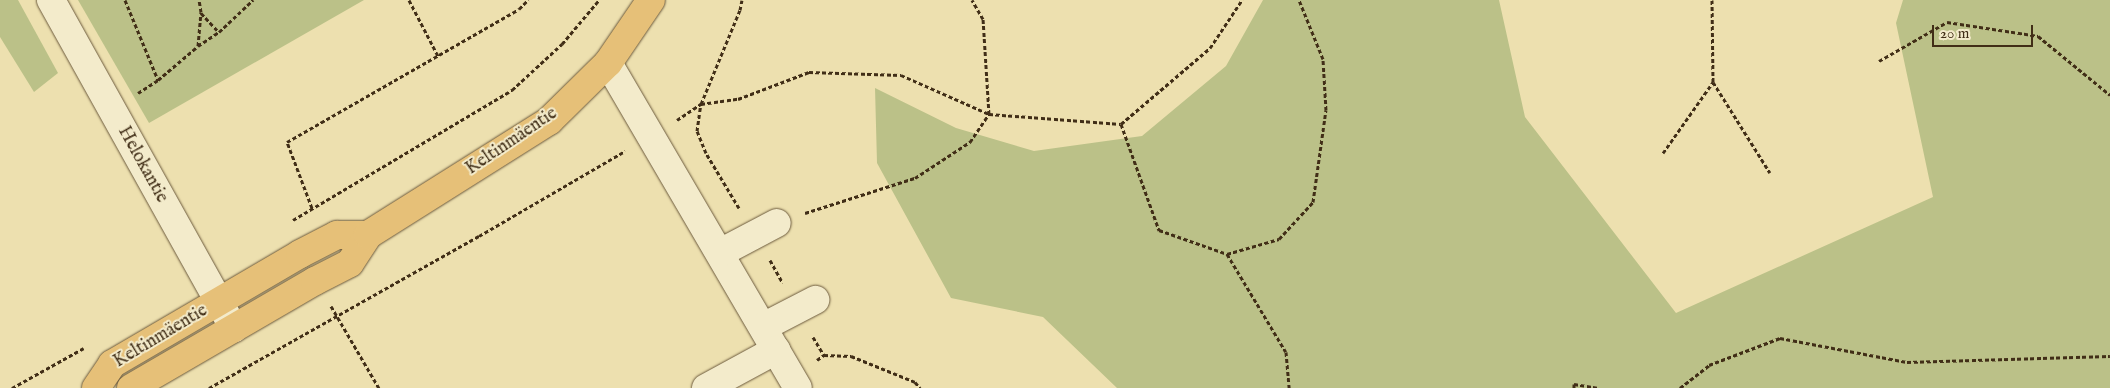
<!DOCTYPE html>
<html>
<head>
<meta charset="utf-8">
<style>
	body { margin:0 }
	#map { position:relative; width:2110px; height:388px; overflow:hidden; background:#ede0af; font-family:"IM FELL English",serif }
	div>[style] { position:absolute }
	[style*='--x'] { left:calc(var(--x)*1px); top:calc(var(--y)*1px); width:calc(var(--w)*1px); rotate:calc(var(--a)*1deg) }
	.green>* { inset:0; background:#bbc188 }
	.path>* { height:3px; margin-top:-1.5px; transform-origin:0; background:repeating-linear-gradient(90deg,#412e17 0 4px,transparent 0 6.5px) }
	.roads { filter:drop-shadow(0 0 1px #6c5a3d) drop-shadow(0 0 1px #6c5a3d) }
	.minor>* { height:28px; margin:-14px; padding:0 14px; transform-origin:14px; border-radius:14px; background:#f3ebcb }
	.major>* { height:28px; margin:-14px; padding:0 14px; transform-origin:14px; border-radius:14px; background:#e6c078 }
	span { translate:-50% -50%; white-space:nowrap; text-align:center; line-height:1.15; -webkit-text-stroke:4px #f3ebcb; paint-order:stroke }
	.street-label { font-size:18px; color:#412e17 }
	.scale { position:absolute; left:1932px; top:25px; width:101px; height:22px; box-sizing:border-box; border:2px solid #412e17; border-top:0; padding-left:6px; font-size:15px; line-height:18px; white-space:nowrap; color:#412e17; -webkit-text-stroke:4px #f3ebcb; paint-order:stroke }
</style>
</head>
<body>
<div id="map">
	<div class="green">
		<i style="clip-path:polygon(0 0,18px 0,58px 73px,34px 92px,0 37px)"></i>
		<i style="clip-path:polygon(78px 0,364px 0,149px 123px)"></i>
		<i style="clip-path:polygon(1263px 0,1499px 0,1525px 117px,1676px 313px,1933px 197px,1896px 23px,1903px 0,2110px 0,2110px 388px,1117px 388px,1043px 317px,951px 298px,877px 163px,875px 88px,956px 128px,1034px 151px,1142px 136px,1226px 66px)"></i>
	</div>
	<div class="path">
		<i style="--x:125;--y:0;--w:87;--a:67.6"></i>
		<i style="--x:409;--y:0;--w:63;--a:62.6"></i>
		<i style="--x:1712;--y:0;--w:82;--a:89.3"></i>
		<i style="--x:1713;--y:82;--w:107;--a:57.9"></i>
		<i style="--x:201;--y:13;--w:26;--a:47"></i>
		<i style="--x:198;--y:46;--w:34;--a:-85"></i>
		<i style="--x:201;--y:12;--w:12;--a:-99"></i>
		<i style="--x:1879;--y:61;--w:78;--a:-29.8"></i>
		<i style="--x:1947;--y:22;--w:92;--a:8.7"></i>
		<i style="--x:2038;--y:36;--w:93;--a:39.3"></i>
		<i style="--x:138;--y:93;--w:24;--a:-33"></i>
		<i style="--x:158;--y:80;--w:52;--a:-40.4"></i>
		<i style="--x:198;--y:46;--w:25;--a:-34"></i>
		<i style="--x:219;--y:32;--w:47;--a:-43.3"></i>
		<i style="--x:677;--y:120;--w:29;--a:-34"></i>
		<i style="--x:701;--y:104;--w:37;--a:-8"></i>
		<i style="--x:738;--y:99;--w:76;--a:-20.8"></i>
		<i style="--x:809;--y:72;--w:92;--a:1.9"></i>
		<i style="--x:901;--y:75;--w:96;--a:23.9"></i>
		<i style="--x:989;--y:114;--w:132;--a:4.3"></i>
		<i style="--x:1121;--y:124;--w:117;--a:-40.5"></i>
		<i style="--x:1210;--y:48;--w:58;--a:-56.3"></i>
		<i style="--x:1121;--y:124;--w:113;--a:70.3"></i>
		<i style="--x:1159;--y:230;--w:72;--a:19.4"></i>
		<i style="--x:1227;--y:254;--w:114;--a:59"></i>
		<i style="--x:1286;--y:352;--w:36;--a:85"></i>
		<i style="--x:1663;--y:153;--w:87;--a:-54.8"></i>
		<i style="--x:312;--y:208;--w:71;--a:-110.7"></i>
		<i style="--x:287;--y:142;--w:267;--a:-29.8"></i>
		<i style="--x:519;--y:9;--w:13;--a:-45"></i>
		<i style="--x:739;--y:208;--w:64;--a:-121"></i>
		<i style="--x:706;--y:153;--w:24;--a:-112"></i>
		<i style="--x:697;--y:131;--w:27;--a:-82"></i>
		<i style="--x:701;--y:104;--w:102;--a:-67.5"></i>
		<i style="--x:740;--y:10;--w:10;--a:-79"></i>
		<i style="--x:805;--y:213;--w:115;--a:-17.7"></i>
		<i style="--x:915;--y:178;--w:66;--a:-33.2"></i>
		<i style="--x:970;--y:142;--w:34;--a:-56"></i>
		<i style="--x:989;--y:114;--w:95;--a:-93.6"></i>
		<i style="--x:983;--y:19;--w:22;--a:-120"></i>
		<i style="--x:293;--y:220;--w:255;--a:-30.7"></i>
		<i style="--x:512;--y:90;--w:68;--a:-42.6"></i>
		<i style="--x:562;--y:44;--w:57;--a:-49.9"></i>
		<i style="--x:1227;--y:254;--w:54;--a:-16.1"></i>
		<i style="--x:1279;--y:239;--w:50;--a:-47.4"></i>
		<i style="--x:1313;--y:202;--w:93;--a:-82"></i>
		<i style="--x:1326;--y:110;--w:51;--a:-93.4"></i>
		<i style="--x:1323;--y:59;--w:64;--a:-112.1"></i>
		<i style="--x:770;--y:260;--w:26;--a:61"></i>
		<i style="--x:331;--y:306;--w:95;--a:59.7"></i>
		<i style="--x:813;--y:337;--w:21;--a:59"></i>
		<i style="--x:817;--y:360;--w:9;--a:-36"></i>
		<i style="--x:824;--y:355;--w:27;--a:2"></i>
		<i style="--x:851;--y:356;--w:69;--a:22.1"></i>
		<i style="--x:915;--y:382;--w:8;--a:50"></i>
		<i style="--x:12;--y:388;--w:82;--a:-29.1"></i>
		<i style="--x:209;--y:388;--w:310;--a:-29.4"></i>
		<i style="--x:479;--y:236;--w:169;--a:-30.2"></i>
		<i style="--x:1574;--y:388;--w:4;--a:-90"></i>
		<i style="--x:1574;--y:384;--w:25;--a:9"></i>
		<i style="--x:1680;--y:388;--w:37;--a:-38"></i>
		<i style="--x:1709;--y:365;--w:76;--a:-20.8"></i>
		<i style="--x:1780;--y:338;--w:129;--a:10.7"></i>
		<i style="--x:1907;--y:362;--w:203;--a:-1.7"></i>
	</div>
	<div class="roads">
		<div class="minor">
			<i style="--x:51;--y:0;--w:376;--a:60.9"></i>
			<i style="--x:608;--y:63;--w:376;--a:59.7"></i>
			<i style="--x:720;--y:253;--w:64;--a:-27.8"></i>
			<i style="--x:763;--y:327;--w:59;--a:-27.4"></i>
			<i style="--x:706;--y:388;--w:80;--a:-28.5"></i>
		</div>
		<div class="major">
			<i style="--x:96;--y:388;--w:29;--a:-56"></i>
			<i style="--x:112;--y:364;--w:218;--a:-30.3"></i>
			<i style="--x:300;--y:254;--w:42;--a:-27.2"></i>
			<i style="--x:337;--y:235;--w:31;--a:0"></i>
			<i style="--x:131;--y:388;--w:213;--a:-30.2"></i>
			<i style="--x:315;--y:281;--w:39;--a:-27"></i>
			<i style="--x:350;--y:263;--w:33;--a:-57"></i>
			<i style="--x:368;--y:235;--w:214;--a:-32.2"></i>
			<i style="--x:549;--y:121;--w:83;--a:-44.5"></i>
			<i style="--x:608;--y:63;--w:76;--a:-55.7"></i>
		</div>
	</div>
	<div class="street-label">
		<span style="left:512px;top:142px;rotate:-34deg">Keltinmäentie</span>
		<span style="left:142px;top:165px;rotate:61deg">Helokantie</span>
		<span style="left:161px;top:337px;rotate:-31deg">Keltinmäentie</span>
	</div>
	<div class="scale">20 m</div>
</div>
</body>
</html>
